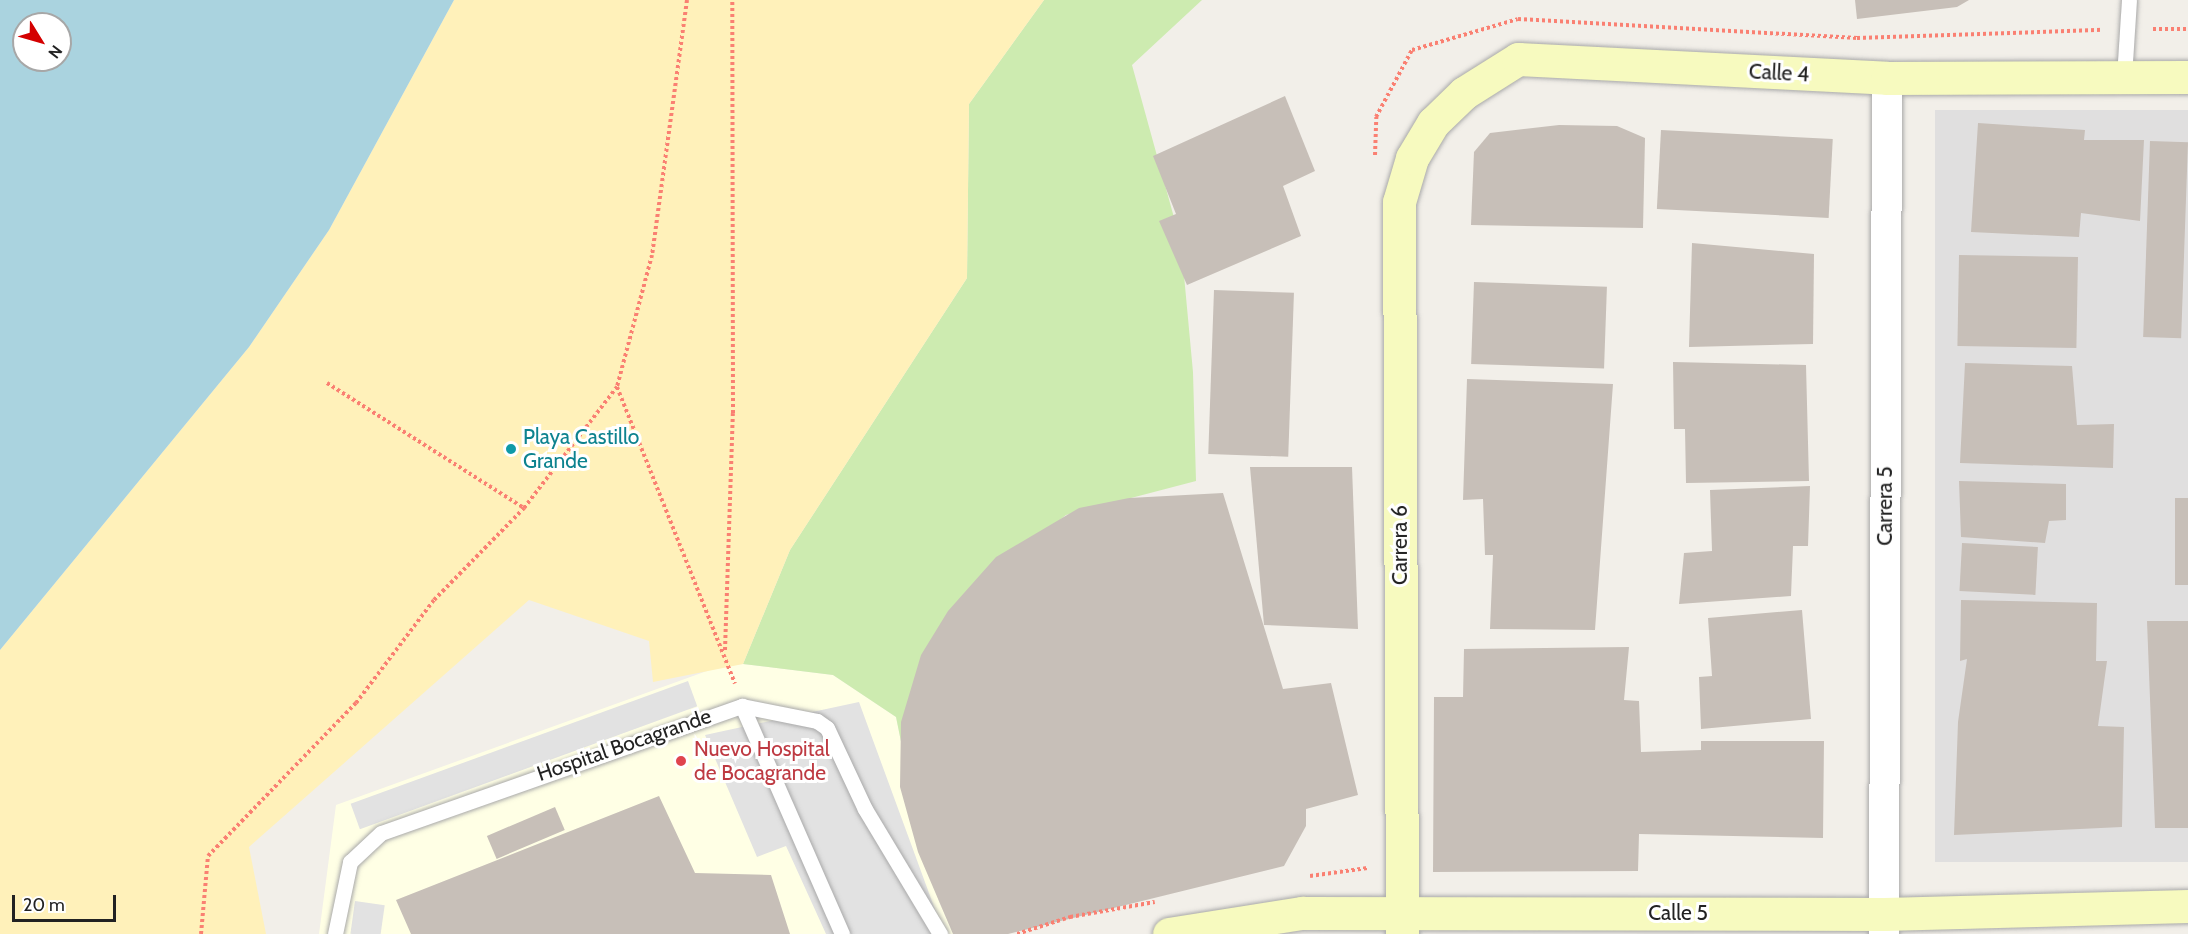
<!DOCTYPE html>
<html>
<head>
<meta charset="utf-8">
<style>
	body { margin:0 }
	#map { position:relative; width:2188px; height:934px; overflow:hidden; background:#f2efe9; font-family:Cabin,sans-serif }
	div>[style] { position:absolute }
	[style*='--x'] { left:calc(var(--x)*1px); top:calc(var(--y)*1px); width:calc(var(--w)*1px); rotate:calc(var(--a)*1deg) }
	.residential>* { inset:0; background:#e0dfdf; transform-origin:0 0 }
	.education>* { inset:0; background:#ffffe5 }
	.grass>* { inset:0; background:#cdebb0 }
	.sand>* { inset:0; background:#fff1ba }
	.parking>* { inset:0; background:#e2e2e2; transform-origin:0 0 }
	.water>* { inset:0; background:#aad3df }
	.building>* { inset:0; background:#c7bfb8; transform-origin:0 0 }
	.path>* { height:4px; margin-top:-2px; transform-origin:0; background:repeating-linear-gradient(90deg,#fa8072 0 3px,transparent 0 6px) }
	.roads { filter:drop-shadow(0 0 2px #a9a9a9) drop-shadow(0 0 2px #a9a9a9) }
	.lane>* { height:15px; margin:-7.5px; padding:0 7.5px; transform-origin:7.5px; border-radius:7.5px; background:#fff }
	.street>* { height:30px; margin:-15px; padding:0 15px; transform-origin:15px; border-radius:15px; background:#fff }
	.secondary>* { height:33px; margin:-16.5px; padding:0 16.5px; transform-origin:16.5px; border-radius:16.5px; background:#f7fabf }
	.dots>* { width:16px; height:16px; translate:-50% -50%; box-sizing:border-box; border:3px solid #fff; border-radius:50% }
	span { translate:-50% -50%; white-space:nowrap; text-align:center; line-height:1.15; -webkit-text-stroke:6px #fff; paint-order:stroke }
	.street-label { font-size:21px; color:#222 }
	.culture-label { font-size:21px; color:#0d838f }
	.left { translate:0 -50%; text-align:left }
	.health-label { font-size:21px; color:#be3a42 }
	.north { position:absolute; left:12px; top:12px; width:60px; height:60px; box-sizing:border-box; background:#fff; border:2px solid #a7a7a7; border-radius:50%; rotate:127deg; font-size:16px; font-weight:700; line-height:24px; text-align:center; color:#222 }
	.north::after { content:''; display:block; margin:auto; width:21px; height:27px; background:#d40000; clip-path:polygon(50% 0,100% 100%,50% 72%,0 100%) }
	.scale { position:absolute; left:12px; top:895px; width:104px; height:27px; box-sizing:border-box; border:3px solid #222; border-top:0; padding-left:8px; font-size:18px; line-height:21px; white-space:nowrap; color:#222; -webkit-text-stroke:4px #fff; paint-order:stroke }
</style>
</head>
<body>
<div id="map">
	<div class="residential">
		<i style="left:2188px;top:110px;width:752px;height:253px;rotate:90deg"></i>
	</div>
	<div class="education">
		<i style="clip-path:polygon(743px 664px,833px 675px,896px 717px,920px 835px,939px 902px,954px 934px,319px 934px,336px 805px,718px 667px)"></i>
	</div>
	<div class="grass">
		<i style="clip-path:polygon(1044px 0,1202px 0,1132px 65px,1181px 243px,1193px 372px,1196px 481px,1066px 515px,1008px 562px,920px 835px,896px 717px,833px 675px,743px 664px,790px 550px,967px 278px,969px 104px)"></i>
	</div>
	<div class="sand">
		<i style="clip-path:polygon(454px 0,1044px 0,969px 104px,967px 278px,790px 550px,743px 664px,653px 682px,649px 641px,529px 600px,249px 847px,266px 934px,0 934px,0 650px,249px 347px,329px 230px)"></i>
	</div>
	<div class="parking">
		<i style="left:688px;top:681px;width:27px;height:359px;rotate:70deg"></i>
		<i style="clip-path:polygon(859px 702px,944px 934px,826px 934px,786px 846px,757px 857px,705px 735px)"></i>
		<i style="left:355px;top:901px;width:30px;height:33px;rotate:8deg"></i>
	</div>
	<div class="water">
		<i style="clip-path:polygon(evenodd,0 0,454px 0,329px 230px,249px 347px,0 650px,0 0,24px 24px,60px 24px,60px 60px,24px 60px,24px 24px)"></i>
	</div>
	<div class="building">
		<i style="clip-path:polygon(1855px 0,1969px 0,1957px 7px,1857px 19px)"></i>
		<i style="clip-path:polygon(1285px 96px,1315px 171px,1283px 186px,1301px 236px,1187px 285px,1159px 221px,1176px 214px,1153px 156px)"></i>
		<i style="clip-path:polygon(1978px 123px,2085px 130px,2084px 140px,2144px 140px,2140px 221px,2081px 213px,2079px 237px,1971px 232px)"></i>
		<i style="clip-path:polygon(1559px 125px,1617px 126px,1645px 138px,1643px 228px,1471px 225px,1474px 152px,1490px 133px)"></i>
		<i style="left:1661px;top:130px;width:172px;height:79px;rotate:3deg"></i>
		<i style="left:2150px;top:141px;width:38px;height:196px;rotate:2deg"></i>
		<i style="clip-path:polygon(1692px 243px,1814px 254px,1813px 344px,1689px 347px)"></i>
		<i style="left:1959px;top:255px;width:119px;height:91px;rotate:1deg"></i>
		<i style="left:1474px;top:282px;width:133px;height:82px;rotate:2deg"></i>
		<i style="left:1214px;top:290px;width:80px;height:164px;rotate:2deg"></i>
		<i style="clip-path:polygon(1673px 362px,1806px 365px,1809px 481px,1686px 483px,1685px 429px,1674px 429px)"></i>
		<i style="clip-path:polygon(1965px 363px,2072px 366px,2077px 425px,2114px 424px,2113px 468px,1960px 463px)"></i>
		<i style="clip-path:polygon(1467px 379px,1613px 384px,1595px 630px,1490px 629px,1493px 555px,1485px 555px,1483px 499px,1463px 500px)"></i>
		<i style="clip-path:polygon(1250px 467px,1352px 467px,1358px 629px,1264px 625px)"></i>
		<i style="clip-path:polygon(1959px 481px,2066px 484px,2066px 520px,2049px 521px,2045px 543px,1961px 537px)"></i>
		<i style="clip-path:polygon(1810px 486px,1808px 546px,1793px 546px,1791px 596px,1679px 604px,1684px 553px,1712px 551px,1710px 490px)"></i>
		<i style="clip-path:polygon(1223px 493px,1283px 689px,1331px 683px,1358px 795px,1306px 809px,1306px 826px,1284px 866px,1008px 934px,953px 934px,918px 852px,900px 787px,901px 722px,921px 655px,948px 611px,996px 557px,1079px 508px,1129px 498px)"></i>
		<i style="left:2175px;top:498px;width:13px;height:87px"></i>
		<i style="left:1962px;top:543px;width:76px;height:48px;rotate:3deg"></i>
		<i style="clip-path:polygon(1961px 600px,2097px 603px,2096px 661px,2107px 661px,2098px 726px,2124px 727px,2122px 827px,1954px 835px,1958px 722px,1967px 659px,1960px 661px)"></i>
		<i style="clip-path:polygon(1802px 610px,1811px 719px,1701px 729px,1699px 677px,1712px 676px,1708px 618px)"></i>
		<i style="clip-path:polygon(2147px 621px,2188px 621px,2188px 828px,2155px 828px)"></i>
		<i style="clip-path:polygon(1629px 647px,1624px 700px,1639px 701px,1641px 752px,1701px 750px,1701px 741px,1824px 741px,1823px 838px,1639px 834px,1638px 871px,1433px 872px,1434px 697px,1463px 697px,1464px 649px)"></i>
		<i style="clip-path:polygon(659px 796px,695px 873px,771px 875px,790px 934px,411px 934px,396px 900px)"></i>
		<i style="left:555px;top:807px;width:25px;height:74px;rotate:67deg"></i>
	</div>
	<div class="path">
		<i style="--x:687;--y:0;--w:257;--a:97.8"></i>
		<i style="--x:652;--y:255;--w:137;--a:104.9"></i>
		<i style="--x:617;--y:387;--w:319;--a:68.3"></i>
		<i style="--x:2153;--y:29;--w:35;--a:0"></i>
		<i style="--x:1375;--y:155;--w:38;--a:-88"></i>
		<i style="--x:1376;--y:117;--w:76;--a:-61.8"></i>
		<i style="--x:1412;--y:50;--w:110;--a:-16.3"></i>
		<i style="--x:1518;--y:19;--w:340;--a:3.2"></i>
		<i style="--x:1857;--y:38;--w:246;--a:-1.9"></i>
		<i style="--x:327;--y:383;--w:233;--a:32.4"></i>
		<i style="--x:725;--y:650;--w:237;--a:-88.1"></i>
		<i style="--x:733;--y:413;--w:413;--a:-90.1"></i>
		<i style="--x:1310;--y:876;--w:58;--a:-8"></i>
		<i style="--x:201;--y:934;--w:78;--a:-84.9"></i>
		<i style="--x:208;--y:856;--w:213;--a:-46"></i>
		<i style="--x:356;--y:703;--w:129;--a:-52.9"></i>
		<i style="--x:434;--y:600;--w:129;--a:-45.6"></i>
		<i style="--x:524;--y:508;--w:153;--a:-52.5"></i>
		<i style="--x:1017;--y:934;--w:56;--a:-17.8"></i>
		<i style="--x:1070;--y:917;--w:86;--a:-10"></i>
	</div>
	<div class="roads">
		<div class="lane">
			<i style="--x:2124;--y:77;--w:77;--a:-86.3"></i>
			<i style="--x:742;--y:706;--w:249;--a:66.3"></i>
			<i style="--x:335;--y:934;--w:74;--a:-78.2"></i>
			<i style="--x:350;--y:862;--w:42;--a:-43.1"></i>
			<i style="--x:381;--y:833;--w:383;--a:-19.4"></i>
			<i style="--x:742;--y:706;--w:76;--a:11.3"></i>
			<i style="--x:817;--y:721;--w:12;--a:35"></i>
			<i style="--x:827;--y:728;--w:89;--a:64.9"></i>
			<i style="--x:865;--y:809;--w:146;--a:59"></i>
		</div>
		<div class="street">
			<i style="--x:1884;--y:934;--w:856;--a:-89.8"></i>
		</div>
		<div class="secondary">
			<i style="--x:1169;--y:934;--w:135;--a:-9"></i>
			<i style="--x:1302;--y:913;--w:582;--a:0.1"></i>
			<i style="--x:1884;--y:914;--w:304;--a:-1.5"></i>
			<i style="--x:1402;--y:934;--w:732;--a:-90.23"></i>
			<i style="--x:1399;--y:202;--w:46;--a:-73.5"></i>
			<i style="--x:1412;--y:158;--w:41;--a:-59"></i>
			<i style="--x:1433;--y:123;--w:43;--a:-44.1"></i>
			<i style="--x:1464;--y:93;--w:64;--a:-32.2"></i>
			<i style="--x:1518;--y:59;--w:369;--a:2.9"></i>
			<i style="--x:1887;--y:78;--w:301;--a:-0.2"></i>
		</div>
	</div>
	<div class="dots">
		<i style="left:511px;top:449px;background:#0f9aa8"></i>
		<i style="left:681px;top:761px;background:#e0444e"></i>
	</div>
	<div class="street-label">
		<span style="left:1779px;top:73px;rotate:3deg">Calle 4</span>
		<span style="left:1885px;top:506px;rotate:-90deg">Carrera 5</span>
		<span style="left:1400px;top:545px;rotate:-90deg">Carrera 6</span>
		<span style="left:624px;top:745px;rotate:-19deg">Hospital Bocagrande</span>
		<span style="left:1678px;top:913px">Calle 5</span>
	</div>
	<div class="culture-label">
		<span class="left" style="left:523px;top:449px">Playa Castillo<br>Grande</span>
	</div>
	<div class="health-label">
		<span class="left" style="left:694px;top:761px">Nuevo Hospital<br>de Bocagrande</span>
	</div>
	<div class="north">N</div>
	<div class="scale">20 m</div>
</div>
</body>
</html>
